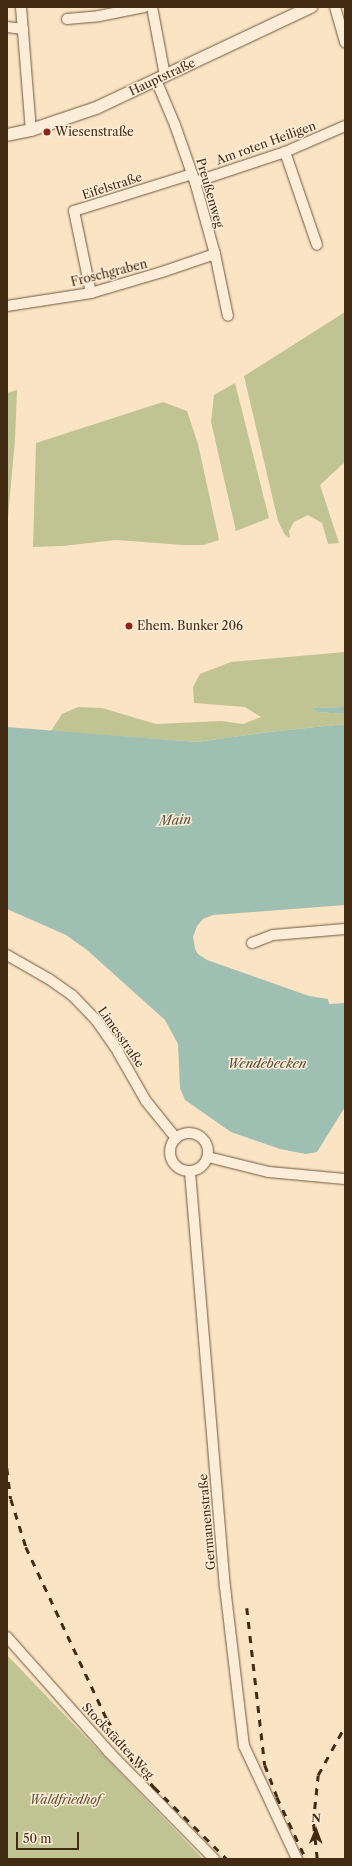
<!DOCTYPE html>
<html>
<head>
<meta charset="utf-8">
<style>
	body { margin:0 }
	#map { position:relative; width:352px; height:1866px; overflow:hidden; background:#fae4c3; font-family:"Libre Caslon Text",serif }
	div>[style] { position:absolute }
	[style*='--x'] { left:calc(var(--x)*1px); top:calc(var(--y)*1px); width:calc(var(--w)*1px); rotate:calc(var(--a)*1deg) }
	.green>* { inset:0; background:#c0c493 }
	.water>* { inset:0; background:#9ebfb2 }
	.roads { filter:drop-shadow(0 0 1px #70583f) drop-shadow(0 0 1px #70583f) }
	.minor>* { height:10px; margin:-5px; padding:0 5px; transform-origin:5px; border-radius:5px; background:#fcedd8 }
	.minor>.ring { margin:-5px; padding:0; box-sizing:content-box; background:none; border:10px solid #fcedd8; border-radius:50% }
	.tertiary>* { height:12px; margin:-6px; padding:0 6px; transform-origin:6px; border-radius:6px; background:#fcedd8 }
	.rail>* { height:2.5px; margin-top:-1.25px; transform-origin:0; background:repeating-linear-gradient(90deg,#422a13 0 7px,transparent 0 14px) }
	.dots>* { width:11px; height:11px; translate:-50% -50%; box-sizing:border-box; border:2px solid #fcedd8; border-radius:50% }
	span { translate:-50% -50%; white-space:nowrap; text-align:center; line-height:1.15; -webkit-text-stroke:3px #fcedd8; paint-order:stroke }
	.street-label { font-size:12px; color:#422a13 }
	.poi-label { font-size:12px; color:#422a13 }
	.left { translate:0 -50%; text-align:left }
	.park-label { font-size:12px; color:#625033; font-style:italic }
	.water-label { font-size:13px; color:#594f3b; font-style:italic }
	.frame { position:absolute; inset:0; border:8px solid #422a13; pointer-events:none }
	.north { position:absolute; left:296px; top:1810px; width:40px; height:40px; -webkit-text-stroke:3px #fcedd8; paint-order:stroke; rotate:1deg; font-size:11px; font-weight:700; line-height:16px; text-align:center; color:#422a13 }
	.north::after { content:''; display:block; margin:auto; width:14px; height:18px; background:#422a13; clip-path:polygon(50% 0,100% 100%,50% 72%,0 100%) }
	.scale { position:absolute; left:16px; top:1832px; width:63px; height:18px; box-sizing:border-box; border:2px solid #422a13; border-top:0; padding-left:5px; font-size:12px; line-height:14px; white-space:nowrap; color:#422a13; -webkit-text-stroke:3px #fcedd8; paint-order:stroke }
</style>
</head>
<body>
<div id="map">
	<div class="green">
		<i style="clip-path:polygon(345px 312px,345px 462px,320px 485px,339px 543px,328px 544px,322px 523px,308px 515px,294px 522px,289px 531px,290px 538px,285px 535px,278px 521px,244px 376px)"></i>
		<i style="clip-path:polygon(235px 383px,269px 518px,236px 531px,211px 422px,214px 395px)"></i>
		<i style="clip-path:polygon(17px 390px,15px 440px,7px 528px,7px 393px)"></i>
		<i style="clip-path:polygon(163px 402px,187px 411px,198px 444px,219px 540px,203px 545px,183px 545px,116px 540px,63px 546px,33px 547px,36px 443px)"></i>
		<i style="clip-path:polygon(345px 652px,345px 707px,312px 708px,318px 712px,345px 714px,345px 724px,269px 732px,197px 742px,51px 731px,62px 714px,78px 707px,102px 708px,156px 724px,222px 721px,243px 724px,261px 717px,245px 707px,194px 703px,193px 687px,200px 674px,231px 662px)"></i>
		<i style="clip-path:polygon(7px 1655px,203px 1859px,7px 1859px)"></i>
	</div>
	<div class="water">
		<i style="clip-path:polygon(345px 707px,345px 714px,318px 712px,312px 708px)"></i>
		<i style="clip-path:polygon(345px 724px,345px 905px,213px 915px,203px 919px,197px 926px,193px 937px,195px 949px,198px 954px,207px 960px,309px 996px,328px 999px,329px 1004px,345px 1003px,345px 1107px,317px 1152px,306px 1154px,280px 1149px,231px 1132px,185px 1100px,180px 1088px,178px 1044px,165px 1020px,87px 950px,66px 935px,7px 909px,7px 727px,197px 742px,269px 732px)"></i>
	</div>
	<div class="roads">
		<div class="minor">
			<i style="--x:21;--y:7;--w:123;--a:85.4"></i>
			<i style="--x:152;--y:7;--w:70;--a:79.3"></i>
			<i style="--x:335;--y:7;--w:37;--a:74"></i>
			<i style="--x:67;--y:19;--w:32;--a:-5"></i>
			<i style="--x:99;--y:16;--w:46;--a:-11.3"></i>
			<i style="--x:7;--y:27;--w:16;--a:7"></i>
			<i style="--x:156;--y:80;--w:49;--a:67.1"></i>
			<i style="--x:175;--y:125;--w:60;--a:70.7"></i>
			<i style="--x:195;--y:182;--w:75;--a:74.5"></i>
			<i style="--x:215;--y:254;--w:63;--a:78.2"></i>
			<i style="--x:285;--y:152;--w:98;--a:71"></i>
			<i style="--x:195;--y:182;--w:95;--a:-18.4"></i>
			<i style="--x:285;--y:152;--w:65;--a:-23.4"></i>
			<i style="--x:91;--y:293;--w:84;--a:-101.7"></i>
			<i style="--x:74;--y:211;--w:124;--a:-17.4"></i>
			<i style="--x:7;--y:306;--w:85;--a:-8.8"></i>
			<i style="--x:91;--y:293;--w:74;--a:-16.5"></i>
			<i style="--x:162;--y:272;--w:56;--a:-18.8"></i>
			<i style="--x:252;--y:943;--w:22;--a:-21"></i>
			<i style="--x:273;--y:935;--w:72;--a:-4.8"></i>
			<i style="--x:7;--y:955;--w:48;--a:29.7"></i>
			<i style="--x:49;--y:979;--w:28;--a:35"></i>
			<i style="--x:72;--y:995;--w:35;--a:46"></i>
			<i style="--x:96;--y:1020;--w:39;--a:55"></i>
			<i style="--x:118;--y:1052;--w:56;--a:60.3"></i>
			<i style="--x:146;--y:1101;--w:48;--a:51"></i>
			<i class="ring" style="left:170px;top:1133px;width:28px;height:28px"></i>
			<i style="--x:208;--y:1157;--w:63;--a:13.8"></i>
			<i style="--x:269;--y:1172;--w:76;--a:5.3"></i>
			<i style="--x:190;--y:1172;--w:416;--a:85.2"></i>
			<i style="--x:225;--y:1587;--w:160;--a:83.2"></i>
			<i style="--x:244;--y:1746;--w:125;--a:64.9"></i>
			<i style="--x:7;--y:1637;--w:154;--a:48.4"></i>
			<i style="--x:109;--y:1752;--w:150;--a:45.5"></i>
		</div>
		<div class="tertiary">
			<i style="--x:7;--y:135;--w:25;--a:-12"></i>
			<i style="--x:31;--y:130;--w:69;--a:-18.7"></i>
			<i style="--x:96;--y:108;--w:238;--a:-25.2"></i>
		</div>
	</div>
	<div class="rail">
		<i style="--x:7;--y:1468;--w:31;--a:83"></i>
		<i style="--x:11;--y:1499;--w:50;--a:72.6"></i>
		<i style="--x:26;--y:1547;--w:190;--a:64.8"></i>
		<i style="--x:107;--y:1719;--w:50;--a:58.8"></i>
		<i style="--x:133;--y:1762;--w:33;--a:50"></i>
		<i style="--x:154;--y:1787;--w:103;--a:44.6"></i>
		<i style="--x:247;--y:1608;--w:158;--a:83.5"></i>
		<i style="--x:265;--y:1765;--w:34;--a:69"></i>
		<i style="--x:277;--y:1797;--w:68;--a:64.9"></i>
		<i style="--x:317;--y:1859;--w:36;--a:-96"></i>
		<i style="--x:313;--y:1823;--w:48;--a:-84.1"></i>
		<i style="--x:318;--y:1775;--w:56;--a:-61.1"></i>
	</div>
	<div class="dots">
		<i style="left:47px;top:132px;background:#8f2418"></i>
		<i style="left:129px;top:626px;background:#8f2418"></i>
	</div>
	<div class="street-label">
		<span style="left:162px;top:77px;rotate:-25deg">Hauptstraße</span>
		<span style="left:266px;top:143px;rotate:-20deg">Am roten Heiligen</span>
		<span style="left:112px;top:186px;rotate:-18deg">Eifelstraße</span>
		<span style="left:210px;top:193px;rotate:74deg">Preußenweg</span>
		<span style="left:109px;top:273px;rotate:-14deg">Froschgraben</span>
		<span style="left:121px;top:1037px;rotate:55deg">Limesstraße</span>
		<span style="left:207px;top:1522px;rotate:-95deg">Germanenstraße</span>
		<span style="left:118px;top:1741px;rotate:47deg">Stockstadter Weg</span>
	</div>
	<div class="poi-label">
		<span class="left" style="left:55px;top:132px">Wiesenstraße</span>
		<span class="left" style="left:137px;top:626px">Ehem. Bunker 206</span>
	</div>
	<div class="park-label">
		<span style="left:65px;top:1800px">Waldfriedhof</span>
	</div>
	<div class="water-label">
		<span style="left:175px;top:820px;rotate:-3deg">Main</span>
		<span style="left:267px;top:1063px">Wendebecken</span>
	</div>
	<div class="frame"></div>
	<div class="north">N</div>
	<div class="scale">50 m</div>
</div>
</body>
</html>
